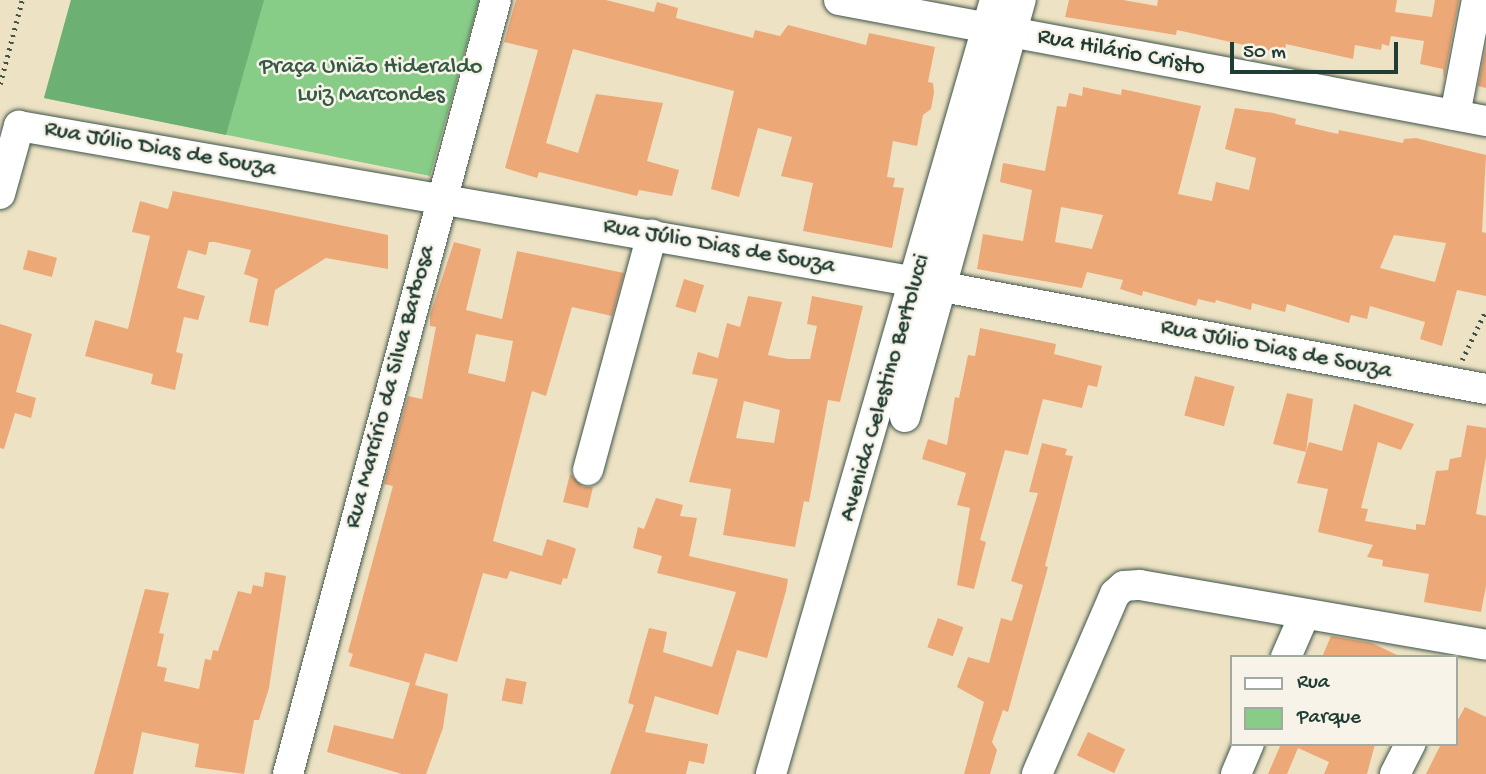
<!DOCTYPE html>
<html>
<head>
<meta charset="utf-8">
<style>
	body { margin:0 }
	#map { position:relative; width:1486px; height:774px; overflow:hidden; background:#eee2c4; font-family:"Gochi Hand",sans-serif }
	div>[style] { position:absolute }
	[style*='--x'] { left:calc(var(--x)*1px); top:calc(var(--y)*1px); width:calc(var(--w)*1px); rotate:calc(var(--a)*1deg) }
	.green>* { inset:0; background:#87cc87 }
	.forest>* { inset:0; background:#6db074 }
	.building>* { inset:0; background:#eda878; transform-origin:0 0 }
	.path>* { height:4.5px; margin-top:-2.25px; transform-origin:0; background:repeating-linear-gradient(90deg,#3e564a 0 2px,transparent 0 7px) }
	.roads { filter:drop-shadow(0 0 2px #3e564a) drop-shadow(0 0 2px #3e564a) }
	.minor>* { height:30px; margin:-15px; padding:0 15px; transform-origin:15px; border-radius:15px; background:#fff }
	span { translate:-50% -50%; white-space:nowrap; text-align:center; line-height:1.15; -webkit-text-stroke:5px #f7f3e8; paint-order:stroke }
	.street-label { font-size:24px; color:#1f3d34 }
	.park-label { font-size:24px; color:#345a45 }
	.legend { position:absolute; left:1230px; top:655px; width:228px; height:91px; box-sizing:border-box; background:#f7f3e8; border:2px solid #a1aaa0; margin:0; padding:9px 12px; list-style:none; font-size:21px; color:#1f3d34 }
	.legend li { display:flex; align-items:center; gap:14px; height:35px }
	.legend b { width:35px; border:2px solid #a1aaa0 }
	.scale { position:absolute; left:1230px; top:42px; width:168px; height:32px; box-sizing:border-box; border:4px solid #1f3d34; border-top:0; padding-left:9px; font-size:21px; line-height:24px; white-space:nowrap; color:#1f3d34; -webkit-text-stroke:5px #f7f3e8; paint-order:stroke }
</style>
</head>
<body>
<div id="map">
	<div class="green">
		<i style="clip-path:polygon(71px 0,479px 0,430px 176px,44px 98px)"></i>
	</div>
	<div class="forest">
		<i style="clip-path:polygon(71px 0,264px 0,226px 135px,44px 98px)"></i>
	</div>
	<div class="building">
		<i style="clip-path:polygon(516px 0,606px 0,654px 12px,657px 2px,678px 8px,676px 18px,753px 38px,755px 30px,780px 36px,788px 25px,866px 45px,869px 33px,935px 47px,928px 82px,933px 83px,934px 93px,931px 109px,923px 115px,917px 146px,893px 141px,887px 177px,895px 178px,893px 187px,904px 188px,892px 248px,803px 231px,813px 183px,781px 176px,792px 137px,758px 128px,739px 197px,711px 189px,734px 91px,573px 49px,546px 143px,578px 153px,596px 94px,663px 103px,647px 161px,679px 170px,672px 196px,639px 190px,637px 196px,539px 172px,537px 178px,505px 168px,538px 50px,504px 42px)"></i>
		<i style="clip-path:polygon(1069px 0,1123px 0,1157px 6px,1158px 0,1397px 0,1395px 12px,1432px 17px,1435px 0,1459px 0,1444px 79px,1443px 69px,1420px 64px,1424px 41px,1391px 36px,1389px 46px,1382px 44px,1381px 50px,1355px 45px,1353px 59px,1286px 44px,1284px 54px,1177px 30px,1176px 35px,1065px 17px)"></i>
		<i style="clip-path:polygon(1486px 46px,1486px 88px,1478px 86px)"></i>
		<i style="clip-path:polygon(evenodd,1083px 87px,1121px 95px,1122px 89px,1201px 106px,1178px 194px,1212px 201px,1216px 182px,1249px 190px,1256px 158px,1225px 149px,1235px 108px,1273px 113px,1296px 119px,1295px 124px,1338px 134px,1339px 130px,1403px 143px,1404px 139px,1416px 138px,1486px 155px,1482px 232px,1486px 233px,1486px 296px,1457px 290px,1442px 346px,1420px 339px,1425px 322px,1370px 306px,1367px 319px,1351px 315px,1349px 323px,1287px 304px,1285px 312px,1252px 303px,1251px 310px,1216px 300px,1215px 303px,1198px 299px,1196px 306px,1143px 291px,1142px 296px,1120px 289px,1123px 280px,1087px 272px,1082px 288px,977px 269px,983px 234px,1023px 241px,1032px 190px,1000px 182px,1003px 163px,1045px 171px,1057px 106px,1066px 107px,1069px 93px,1082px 96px,1083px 87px,1061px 207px,1103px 215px,1092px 249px,1055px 242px,1061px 207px,1083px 87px,1394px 235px,1446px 243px,1435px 282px,1380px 268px,1394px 235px)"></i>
		<i style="clip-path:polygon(173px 191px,388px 235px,388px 269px,326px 258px,275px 290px,268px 326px,249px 322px,258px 279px,244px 274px,251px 250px,215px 242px,209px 242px,206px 255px,188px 250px,177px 288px,205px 296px,198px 320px,184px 317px,176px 352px,183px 354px,175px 390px,151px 384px,153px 374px,85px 356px,95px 320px,128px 329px,150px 236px,132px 232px,140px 201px,168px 209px)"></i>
		<i style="clip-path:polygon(evenodd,454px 242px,481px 249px,466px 310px,502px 319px,517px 251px,624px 273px,612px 316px,572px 307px,546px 396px,532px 391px,493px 541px,542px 556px,547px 539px,572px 547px,576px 549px,567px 579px,563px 578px,561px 585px,510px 571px,507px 579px,483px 573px,457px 662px,425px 653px,415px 685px,448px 694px,443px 728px,426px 774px,402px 774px,327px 752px,334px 725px,393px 739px,410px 683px,349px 666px,353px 654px,348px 652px,393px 486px,384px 484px,408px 396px,422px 399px,436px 327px,430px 326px,430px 315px,454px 242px,476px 334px,513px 341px,505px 382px,468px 373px,476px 334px)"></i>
		<i style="left:28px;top:250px;width:30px;height:20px;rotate:15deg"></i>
		<i style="left:684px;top:279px;width:21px;height:29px;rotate:17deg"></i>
		<i style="clip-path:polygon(evenodd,748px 296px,782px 302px,768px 355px,788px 359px,810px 359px,817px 326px,807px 324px,812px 296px,863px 306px,840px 402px,828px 400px,809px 502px,804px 501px,795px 547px,723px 535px,731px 489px,689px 482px,718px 379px,692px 374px,698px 352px,718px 358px,727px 323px,740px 327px,748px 296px,744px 401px,780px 410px,774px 443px,736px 438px,744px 401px)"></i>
		<i style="clip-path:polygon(0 324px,32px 334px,16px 392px,36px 398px,31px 418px,15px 413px,4px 449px,0 448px)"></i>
		<i style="clip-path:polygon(980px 328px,1056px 344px,1054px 354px,1102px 366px,1097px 387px,1088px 385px,1082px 408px,1043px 399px,1028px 455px,1005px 450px,980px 540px,986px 542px,974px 589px,957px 585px,970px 508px,957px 505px,966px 473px,922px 459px,928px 439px,947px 445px,955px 397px,959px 398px,968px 355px,975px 356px)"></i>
		<i style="left:1195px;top:376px;width:41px;height:41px;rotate:15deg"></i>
		<i style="clip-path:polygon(1287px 393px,1313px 399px,1306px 452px,1273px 444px)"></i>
		<i style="clip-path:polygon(1354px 404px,1414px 424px,1401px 450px,1378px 442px,1361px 508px,1368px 509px,1365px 521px,1416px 530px,1416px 524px,1425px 525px,1436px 471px,1448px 470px,1450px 459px,1461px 457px,1467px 425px,1486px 428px,1486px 457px,1476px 514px,1486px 516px,1486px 586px,1481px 612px,1424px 602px,1429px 574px,1382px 566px,1383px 560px,1367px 557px,1373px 545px,1318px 532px,1328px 489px,1297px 483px,1309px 442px,1342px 451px)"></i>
		<i style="clip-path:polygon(1042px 443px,1067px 449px,1065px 455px,1073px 456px,1045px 566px,1048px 567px,1008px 712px,1003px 710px,992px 742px,997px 750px,990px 774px,964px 774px,984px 702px,957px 687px,968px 657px,989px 663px,1001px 618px,1012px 621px,1023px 585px,1011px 581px,1038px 493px,1029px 492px)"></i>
		<i style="clip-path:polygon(570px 474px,583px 487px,593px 487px,588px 508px,563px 502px)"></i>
		<i style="clip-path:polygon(656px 498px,683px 505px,680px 516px,697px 518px,689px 556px,788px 579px,786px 591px,767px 658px,737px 650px,718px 715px,655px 696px,645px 732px,708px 744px,704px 764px,689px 761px,686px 774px,610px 774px,634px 705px,628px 703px,649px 628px,667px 632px,663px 652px,712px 667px,736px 592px,657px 573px,662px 556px,633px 548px,638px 527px,644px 529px)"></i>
		<i style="clip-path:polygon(265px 572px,286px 576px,269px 688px,259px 720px,254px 720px,244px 774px,195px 767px,199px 744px,142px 732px,133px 774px,94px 774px,145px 589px,169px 593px,159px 633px,164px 634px,157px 666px,167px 668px,164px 681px,199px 689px,205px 659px,211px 660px,213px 650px,218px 651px,238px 591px,251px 594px,253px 585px,263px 587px)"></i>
		<i style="left:938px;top:618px;width:27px;height:31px;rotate:20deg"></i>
		<i style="clip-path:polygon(1331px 636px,1372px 643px,1401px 657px,1322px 657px)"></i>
		<i style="left:506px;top:678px;width:21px;height:23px;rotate:11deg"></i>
		<i style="clip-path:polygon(1465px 707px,1486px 717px,1486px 774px,1426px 774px,1441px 744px,1456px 744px,1456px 723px)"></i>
		<i style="left:1088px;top:732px;width:41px;height:26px;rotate:25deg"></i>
		<i style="clip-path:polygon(1281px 744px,1375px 744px,1367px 774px,1324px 774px,1329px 762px,1298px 748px,1287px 774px,1268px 774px)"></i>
	</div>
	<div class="path">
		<i style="--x:0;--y:84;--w:87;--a:-75.3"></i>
		<i style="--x:1462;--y:360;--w:55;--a:-64.4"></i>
	</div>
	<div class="roads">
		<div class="minor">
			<i style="--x:839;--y:0;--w:658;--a:10.59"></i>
			<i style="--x:1455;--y:115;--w:117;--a:-79.2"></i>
			<i style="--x:0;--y:194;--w:71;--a:-74.4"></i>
			<i style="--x:19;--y:126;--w:911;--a:9.86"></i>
			<i style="--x:917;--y:282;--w:579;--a:10.65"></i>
			<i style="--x:905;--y:417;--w:433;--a:-74.5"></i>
			<i style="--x:588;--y:470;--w:244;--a:-74.8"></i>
			<i style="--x:1286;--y:657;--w:45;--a:-66.3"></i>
			<i style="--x:288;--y:774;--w:801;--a:-74.96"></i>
			<i style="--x:771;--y:774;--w:806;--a:-73.86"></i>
			<i style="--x:1037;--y:774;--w:196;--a:-66.6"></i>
			<i style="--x:1115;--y:594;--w:12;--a:-42"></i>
			<i style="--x:1124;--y:586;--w:16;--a:-4"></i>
			<i style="--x:1140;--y:585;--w:351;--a:9.8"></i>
			<i style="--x:1236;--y:774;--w:33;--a:-67"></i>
			<i style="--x:1395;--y:774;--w:34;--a:-63"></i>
		</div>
	</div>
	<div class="street-label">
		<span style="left:1121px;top:53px;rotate:11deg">Rua Hilário Cristo</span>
		<span style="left:160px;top:150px;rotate:10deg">Rua Júlio Dias de Souza</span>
		<span style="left:719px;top:247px;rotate:10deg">Rua Júlio Dias de Souza</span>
		<span style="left:1276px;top:350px;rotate:11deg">Rua Júlio Dias de Souza</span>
		<span style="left:391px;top:387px;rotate:-75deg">Rua Marcírio da Silva Barbosa</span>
		<span style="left:886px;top:388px;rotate:-74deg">Avenida Celestino Bertolucci</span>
	</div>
	<div class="park-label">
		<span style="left:371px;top:82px">Praça União Hideraldo<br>Luiz Marcondes</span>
	</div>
	<ul class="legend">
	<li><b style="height:9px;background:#fff"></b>Rua</li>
	<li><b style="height:19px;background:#87cc87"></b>Parque</li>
	</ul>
	<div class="scale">50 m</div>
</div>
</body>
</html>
